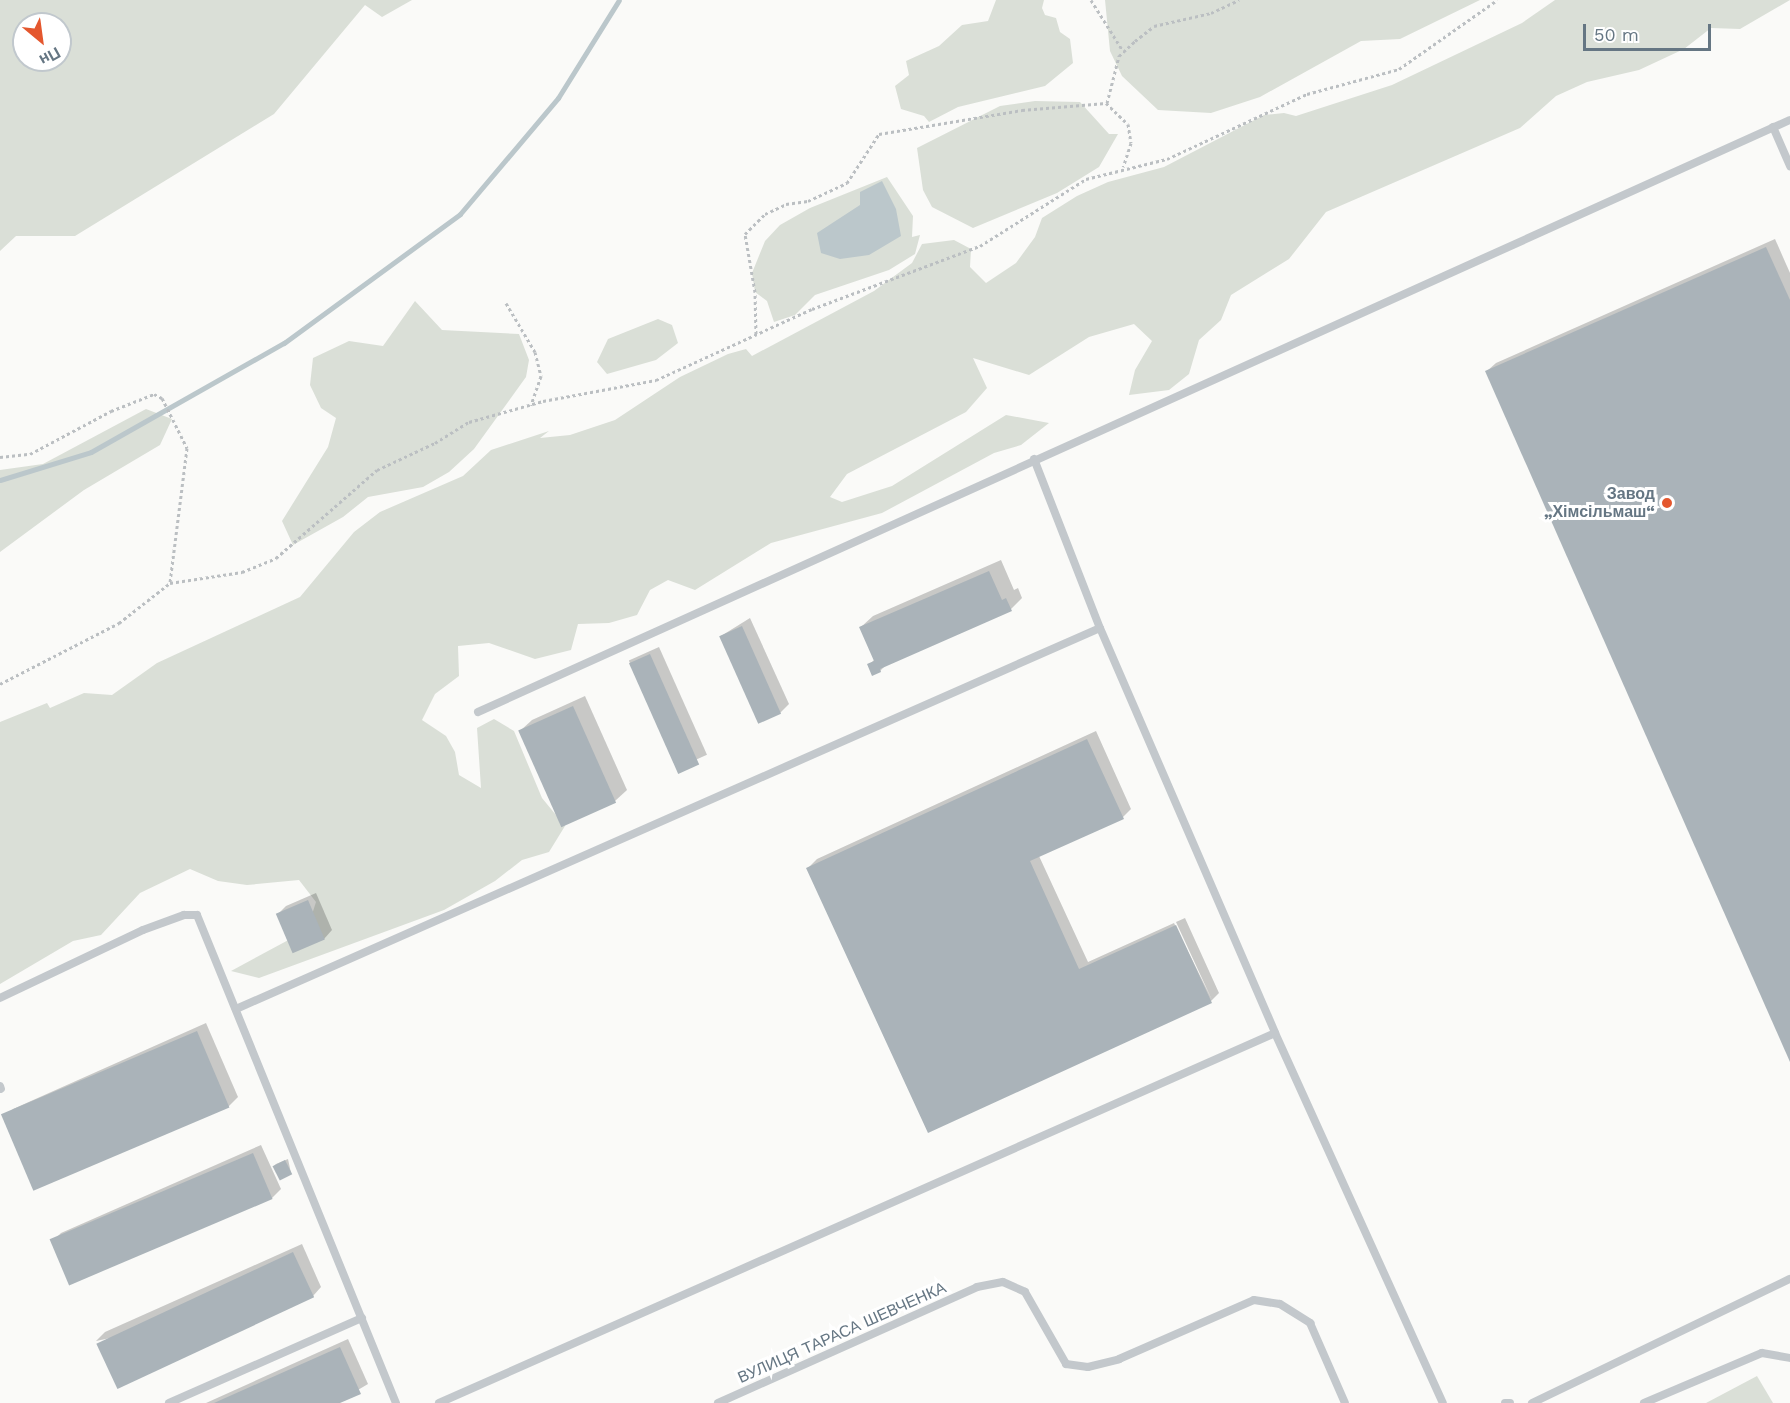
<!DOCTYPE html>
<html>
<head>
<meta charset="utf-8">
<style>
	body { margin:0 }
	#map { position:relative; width:1790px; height:1403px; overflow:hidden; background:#fafaf8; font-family:"Work Sans",sans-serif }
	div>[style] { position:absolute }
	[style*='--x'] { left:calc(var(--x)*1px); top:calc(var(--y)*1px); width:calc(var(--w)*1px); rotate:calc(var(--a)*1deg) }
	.green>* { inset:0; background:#dadfd7 }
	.water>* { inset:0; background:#bbc7cb }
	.shadow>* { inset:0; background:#0003; transform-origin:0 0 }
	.stream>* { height:5px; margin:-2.5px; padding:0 2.5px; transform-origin:2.5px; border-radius:2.5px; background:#bbc7cb }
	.building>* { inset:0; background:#aab3b9; transform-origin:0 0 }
	.path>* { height:3px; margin-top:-1.5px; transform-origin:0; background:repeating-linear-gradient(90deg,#bbbfc2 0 3px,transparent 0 6px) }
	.service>* { height:8px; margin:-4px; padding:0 4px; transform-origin:4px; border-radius:4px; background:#c3c8cc }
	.dots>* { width:16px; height:16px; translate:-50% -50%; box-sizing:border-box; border:3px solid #fff; border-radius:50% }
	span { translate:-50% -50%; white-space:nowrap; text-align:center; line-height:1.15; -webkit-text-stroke:6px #fff; paint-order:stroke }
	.poi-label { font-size:16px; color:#657683; font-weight:700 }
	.right { translate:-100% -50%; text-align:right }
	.street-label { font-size:16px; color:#657683 }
	.north { position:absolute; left:12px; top:12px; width:60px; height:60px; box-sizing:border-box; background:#fff; border:2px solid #c1c8cd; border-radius:50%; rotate:151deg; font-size:16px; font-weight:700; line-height:24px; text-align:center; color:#657683 }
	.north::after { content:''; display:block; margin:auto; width:21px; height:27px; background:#e4572e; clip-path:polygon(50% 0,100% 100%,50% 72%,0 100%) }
	.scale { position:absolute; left:1583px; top:24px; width:128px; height:27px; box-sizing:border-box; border:3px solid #657683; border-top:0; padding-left:8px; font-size:18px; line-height:21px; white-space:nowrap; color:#657683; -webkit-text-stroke:4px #fff; paint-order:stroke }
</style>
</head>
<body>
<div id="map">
	<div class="green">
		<i style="clip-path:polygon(evenodd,0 0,412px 0,382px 17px,365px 5px,274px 114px,75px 236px,16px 236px,0 251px,0 0,24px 24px,60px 24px,60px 60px,24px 60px,24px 24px)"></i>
		<i style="clip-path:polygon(996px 0,1044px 0,1042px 8px,1045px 15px,1056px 18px,1060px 32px,1070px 39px,1073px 63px,1045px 86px,958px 107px,929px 122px,924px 116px,901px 109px,895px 86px,909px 75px,906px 61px,939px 46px,962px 25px,988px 21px)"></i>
		<i style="clip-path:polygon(1105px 0,1480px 0,1400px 39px,1361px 41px,1260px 97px,1211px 113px,1158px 110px,1122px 76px,1110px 51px)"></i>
		<i style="clip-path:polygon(1555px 0,1790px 0,1740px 29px,1711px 28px,1684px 49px,1639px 70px,1587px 82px,1556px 96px,1520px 128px,1326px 212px,1289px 259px,1231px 295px,1221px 320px,1199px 340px,1189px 374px,1169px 390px,1129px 395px,1135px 370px,1152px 341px,1134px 324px,1089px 337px,1029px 375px,973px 358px,987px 388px,966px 412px,847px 474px,830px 497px,842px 502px,892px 486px,1006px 415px,1049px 423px,1021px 445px,994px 453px,882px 513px,771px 543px,695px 590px,668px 580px,650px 590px,637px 615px,609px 623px,578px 624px,571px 650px,535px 659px,489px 643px,458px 646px,459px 676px,435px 694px,422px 720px,446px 736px,455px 752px,459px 775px,481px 788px,477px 728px,494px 719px,514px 731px,542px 798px,565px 826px,549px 852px,522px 860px,495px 881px,444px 910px,259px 978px,231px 971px,307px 930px,316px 902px,299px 880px,247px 885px,218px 881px,190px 869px,140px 893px,101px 935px,73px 941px,0 984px,0 722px,47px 703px,50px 708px,84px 693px,112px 695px,157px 663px,300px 597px,354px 532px,380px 512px,463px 476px,491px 450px,549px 431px,540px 438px,570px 435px,615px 420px,680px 377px,728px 354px,746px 349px,752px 356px,874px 291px,912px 263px,922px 244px,954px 240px,971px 249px,970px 267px,986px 283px,1016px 263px,1035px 237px,1042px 218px,1077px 196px,1108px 182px,1164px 167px,1264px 115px,1284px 113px,1296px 116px,1392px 85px,1522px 23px)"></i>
		<i style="clip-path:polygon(1035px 101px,1080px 102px,1109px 134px,1118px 134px,1099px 167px,1057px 193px,973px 228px,932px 207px,923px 190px,917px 148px,1000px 106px)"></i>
		<i style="clip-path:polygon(887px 177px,913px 216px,912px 237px,920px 235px,915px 254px,889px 270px,815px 295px,795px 315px,774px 322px,767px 301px,755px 292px,752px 273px,765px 241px,780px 225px,810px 208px)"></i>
		<i style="clip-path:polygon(415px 301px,442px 330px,519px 334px,529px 360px,526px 377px,474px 449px,449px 472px,423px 487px,368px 497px,343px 517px,293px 545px,282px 521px,328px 447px,336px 418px,321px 408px,310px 385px,313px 358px,349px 341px,383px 346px)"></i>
		<i style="clip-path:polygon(658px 319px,672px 325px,678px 343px,656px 360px,607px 374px,597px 362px,608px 339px)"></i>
		<i style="clip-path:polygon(146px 409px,172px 419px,160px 445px,84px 490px,0 552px,0 470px,43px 464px)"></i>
		<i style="clip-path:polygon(1757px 1376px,1773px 1403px,1706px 1403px)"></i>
	</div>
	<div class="water">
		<i style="clip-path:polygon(882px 181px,896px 209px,901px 236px,869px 255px,840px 259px,821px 253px,817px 233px,860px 205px,860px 192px)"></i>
	</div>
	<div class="shadow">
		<i style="clip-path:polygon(1775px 239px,1790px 273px,1790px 1058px,1487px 371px,1496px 363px)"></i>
		<i style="clip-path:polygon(1001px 560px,1014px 590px,1018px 588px,1022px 598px,1011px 609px,888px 663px,880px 671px,869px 665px,875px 659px,861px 627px,873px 616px)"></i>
		<i style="clip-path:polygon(750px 618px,789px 704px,780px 713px,721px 636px)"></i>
		<i style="left:659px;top:647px;width:118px;height:33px;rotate:66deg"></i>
		<i style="clip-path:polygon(585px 696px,627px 790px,615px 801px,520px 731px,532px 720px)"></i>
		<i style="clip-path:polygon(1096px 731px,1131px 809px,1123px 817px,1039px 856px,1088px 962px,1174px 923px,1212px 1000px,1176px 922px,1185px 918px,1219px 993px,1211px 1001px,929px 1131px,808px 868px,817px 859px)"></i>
		<i style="clip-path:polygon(316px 893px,332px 930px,324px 939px,278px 914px,286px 906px)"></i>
		<i style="clip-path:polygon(206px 1023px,238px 1097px,229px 1106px,4px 1118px,13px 1109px)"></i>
		<i style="clip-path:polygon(261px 1145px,281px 1189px,272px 1198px,52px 1242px,61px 1233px)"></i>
		<i style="clip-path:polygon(288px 1159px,291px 1173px,274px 1166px,276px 1164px)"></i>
		<i style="clip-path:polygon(302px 1244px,321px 1287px,313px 1296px,96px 1341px,105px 1332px)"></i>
		<i style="clip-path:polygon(348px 1339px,368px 1384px,336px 1403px,206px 1403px)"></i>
	</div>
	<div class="stream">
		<i style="--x:0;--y:480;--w:95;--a:-17.1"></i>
		<i style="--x:91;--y:452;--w:222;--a:-29.5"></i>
		<i style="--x:284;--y:343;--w:218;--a:-36.2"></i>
		<i style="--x:460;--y:214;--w:152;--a:-49.8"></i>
		<i style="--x:558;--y:98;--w:115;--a:-58.1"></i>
	</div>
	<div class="building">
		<i style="clip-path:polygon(1766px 247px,1790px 300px,1790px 1062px,1485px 371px)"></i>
		<i style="clip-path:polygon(989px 571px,1002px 600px,1006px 598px,1012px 611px,880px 669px,881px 672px,872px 676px,867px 664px,874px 661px,859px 627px)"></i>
		<i style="left:742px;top:626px;width:96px;height:25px;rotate:66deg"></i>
		<i style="left:650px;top:654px;width:121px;height:23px;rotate:66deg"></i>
		<i style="left:573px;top:706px;width:106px;height:60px;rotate:66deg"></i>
		<i style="clip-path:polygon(1087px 739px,1124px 819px,1030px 861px,1079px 969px,1176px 925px,1212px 1003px,928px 1133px,806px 868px)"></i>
		<i style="left:308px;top:900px;width:43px;height:35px;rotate:67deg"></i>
		<i style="left:197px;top:1031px;width:83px;height:213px;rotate:67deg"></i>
		<i style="left:253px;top:1153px;width:50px;height:221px;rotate:67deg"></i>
		<i style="left:285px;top:1160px;width:16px;height:14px;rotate:63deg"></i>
		<i style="left:293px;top:1252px;width:50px;height:217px;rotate:65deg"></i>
		<i style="clip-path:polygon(340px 1347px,361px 1394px,340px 1403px,214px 1403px)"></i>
	</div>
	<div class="path">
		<i style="--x:1091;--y:0;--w:60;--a:57.9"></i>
		<i style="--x:1107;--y:103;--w:49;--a:-75.7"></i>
		<i style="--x:1119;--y:56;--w:22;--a:-43"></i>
		<i style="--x:1135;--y:41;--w:24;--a:-38"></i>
		<i style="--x:1154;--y:26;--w:58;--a:-12.8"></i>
		<i style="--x:1211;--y:13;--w:31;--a:-25"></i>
		<i style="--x:506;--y:303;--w:57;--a:59.4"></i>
		<i style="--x:535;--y:352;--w:25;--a:76"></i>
		<i style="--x:541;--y:376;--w:31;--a:109"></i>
		<i style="--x:756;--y:334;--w:42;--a:-91.4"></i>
		<i style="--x:755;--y:292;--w:59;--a:-99.8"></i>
		<i style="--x:745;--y:234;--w:28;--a:-45"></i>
		<i style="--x:765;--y:214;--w:23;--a:-25"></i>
		<i style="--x:786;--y:204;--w:22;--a:-8"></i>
		<i style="--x:808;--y:201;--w:43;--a:-24.8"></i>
		<i style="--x:847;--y:183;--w:59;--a:-56.9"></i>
		<i style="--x:879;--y:134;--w:145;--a:-9.5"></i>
		<i style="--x:1022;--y:110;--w:84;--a:-4.8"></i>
		<i style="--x:1106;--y:103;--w:30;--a:44"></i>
		<i style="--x:1128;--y:124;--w:19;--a:81"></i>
		<i style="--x:1131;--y:143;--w:25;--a:108"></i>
		<i style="--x:0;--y:457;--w:30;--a:-6"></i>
		<i style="--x:30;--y:454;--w:92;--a:-28"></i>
		<i style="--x:111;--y:411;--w:46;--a:-21.6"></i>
		<i style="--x:154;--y:394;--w:9;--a:27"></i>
		<i style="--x:162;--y:398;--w:56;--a:63.4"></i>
		<i style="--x:187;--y:448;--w:136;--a:97.2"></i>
		<i style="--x:0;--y:684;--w:134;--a:-27.1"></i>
		<i style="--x:119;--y:623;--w:65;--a:-38.1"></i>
		<i style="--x:170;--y:583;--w:73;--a:-8.7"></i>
		<i style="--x:242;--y:572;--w:37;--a:-22"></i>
		<i style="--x:276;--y:558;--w:134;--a:-41.1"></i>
		<i style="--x:377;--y:470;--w:64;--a:-25"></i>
		<i style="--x:435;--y:443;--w:40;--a:-32"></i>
		<i style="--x:469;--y:422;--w:77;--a:-15.8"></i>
		<i style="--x:543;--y:401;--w:115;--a:-10.5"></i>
		<i style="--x:656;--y:380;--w:171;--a:-24.5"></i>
		<i style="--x:812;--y:309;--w:179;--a:-20.6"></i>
		<i style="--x:980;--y:246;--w:125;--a:-32.3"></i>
		<i style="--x:1086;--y:179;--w:83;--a:-13.9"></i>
		<i style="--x:1167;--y:159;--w:154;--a:-24.9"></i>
		<i style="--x:1307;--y:94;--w:95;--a:-15.2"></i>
		<i style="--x:1399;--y:69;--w:120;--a:-35.1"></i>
	</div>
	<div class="service">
		<i style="--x:1773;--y:127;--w:43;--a:66.4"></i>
		<i style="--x:1034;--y:459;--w:181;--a:68.7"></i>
		<i style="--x:1100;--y:628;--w:441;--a:66.6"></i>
		<i style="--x:1275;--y:1033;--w:406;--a:65.6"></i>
		<i style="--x:478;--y:712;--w:1439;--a:-24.29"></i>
		<i style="--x:0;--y:998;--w:158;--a:-25.4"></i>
		<i style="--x:143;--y:930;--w:44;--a:-20.1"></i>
		<i style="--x:184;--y:915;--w:13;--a:0"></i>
		<i style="--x:197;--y:915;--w:527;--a:67.82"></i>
		<i style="--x:236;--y:1009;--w:944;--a:-23.8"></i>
		<i style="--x:0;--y:1086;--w:3;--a:72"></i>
		<i style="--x:169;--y:1403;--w:211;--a:-23.8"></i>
		<i style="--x:439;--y:1403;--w:914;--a:-23.87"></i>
		<i style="--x:718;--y:1403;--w:284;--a:-24.1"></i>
		<i style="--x:977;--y:1287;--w:26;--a:-11"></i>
		<i style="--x:1003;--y:1282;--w:24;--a:24"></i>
		<i style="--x:1025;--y:1292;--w:83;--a:60.3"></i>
		<i style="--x:1066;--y:1364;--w:22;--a:8"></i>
		<i style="--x:1088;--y:1367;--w:32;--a:-14"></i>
		<i style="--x:1119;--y:1359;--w:147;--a:-23.6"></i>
		<i style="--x:1254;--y:1300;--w:26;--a:9"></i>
		<i style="--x:1280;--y:1304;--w:36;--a:32"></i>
		<i style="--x:1310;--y:1323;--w:87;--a:66.4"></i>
		<i style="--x:1505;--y:1403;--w:5;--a:0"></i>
		<i style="--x:1532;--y:1403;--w:286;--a:-25.7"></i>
		<i style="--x:1644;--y:1403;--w:128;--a:-23"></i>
		<i style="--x:1762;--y:1353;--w:28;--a:10"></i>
	</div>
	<div class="dots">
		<i style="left:1667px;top:503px;background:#e4572e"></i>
	</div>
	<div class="poi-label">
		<span class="right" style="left:1655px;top:503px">Завод<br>„Хімсільмаш“</span>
	</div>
	<div class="street-label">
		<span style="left:842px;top:1333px;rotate:-24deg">ВУЛИЦЯ ТАРАСА ШЕВЧЕНКА</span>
	</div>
	<div class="north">Пн</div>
	<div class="scale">50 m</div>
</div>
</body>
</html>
